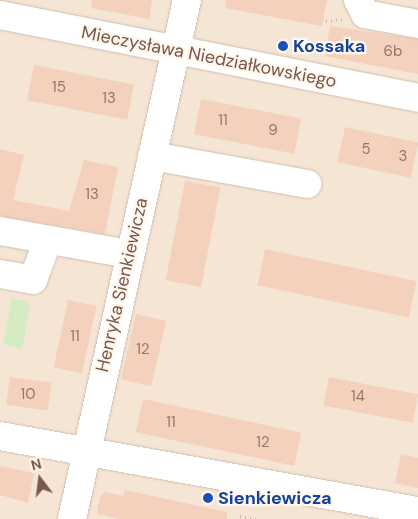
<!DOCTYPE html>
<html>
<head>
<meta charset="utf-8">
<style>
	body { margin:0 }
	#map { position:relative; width:418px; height:519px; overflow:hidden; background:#fdf3e6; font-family:"DM Sans",sans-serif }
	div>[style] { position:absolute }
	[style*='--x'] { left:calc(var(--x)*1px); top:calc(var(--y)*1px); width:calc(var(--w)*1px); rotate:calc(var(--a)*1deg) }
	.residential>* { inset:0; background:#f5e5d4; transform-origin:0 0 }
	.green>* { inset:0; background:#d5ebc4 }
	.building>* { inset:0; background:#f3d1bd; transform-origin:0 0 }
	.path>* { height:3px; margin-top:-1.5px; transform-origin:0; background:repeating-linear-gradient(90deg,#d8b4a0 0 1px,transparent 0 5px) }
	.roads { filter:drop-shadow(0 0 1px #d1bdae) drop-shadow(0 0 1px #d1bdae) }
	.minor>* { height:28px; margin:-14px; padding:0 14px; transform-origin:14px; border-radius:14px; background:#fff }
	.dots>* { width:14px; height:14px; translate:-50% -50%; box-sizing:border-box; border:2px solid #fff7ed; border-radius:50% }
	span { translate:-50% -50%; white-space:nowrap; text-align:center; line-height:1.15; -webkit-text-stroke:4.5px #fff7ed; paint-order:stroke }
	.number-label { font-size:15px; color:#967667 }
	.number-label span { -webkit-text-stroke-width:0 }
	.transit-label { font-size:18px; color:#164399; font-weight:700 }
	.left { translate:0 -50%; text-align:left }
	.street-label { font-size:18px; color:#77584a }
	.north { position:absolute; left:15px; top:454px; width:50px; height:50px; -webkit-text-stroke:4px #fff7ed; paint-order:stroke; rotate:345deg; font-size:14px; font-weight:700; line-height:20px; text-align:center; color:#77584a }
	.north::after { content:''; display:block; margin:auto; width:18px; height:22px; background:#77584a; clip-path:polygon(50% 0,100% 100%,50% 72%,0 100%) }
</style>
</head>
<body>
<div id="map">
	<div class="residential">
		<i style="left:0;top:0;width:418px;height:519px"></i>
	</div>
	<div class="green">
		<i style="clip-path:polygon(12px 298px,26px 301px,30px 306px,22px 349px,3px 344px)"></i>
	</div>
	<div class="building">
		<i style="clip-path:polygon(92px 0,152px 0,149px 19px,91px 8px)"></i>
		<i style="clip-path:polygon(226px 0,327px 0,322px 26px,225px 8px)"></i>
		<i style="clip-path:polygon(330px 26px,418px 39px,418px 74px,325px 56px)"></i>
		<i style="left:34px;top:65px;width:102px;height:36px;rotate:11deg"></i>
		<i style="left:201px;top:99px;width:102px;height:36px;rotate:11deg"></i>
		<i style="left:345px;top:127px;width:75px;height:36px;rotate:12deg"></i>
		<i style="clip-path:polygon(0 149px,24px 155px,13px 200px,69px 211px,84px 160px,118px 167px,105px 234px,0 216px)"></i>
		<i style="left:185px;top:181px;width:36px;height:101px;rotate:11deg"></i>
		<i style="left:265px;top:249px;width:155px;height:37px;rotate:12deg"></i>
		<i style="left:68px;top:300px;width:29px;height:69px;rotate:12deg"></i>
		<i style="left:136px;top:314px;width:31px;height:67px;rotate:13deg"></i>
		<i style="left:10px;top:377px;width:42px;height:28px;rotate:8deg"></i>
		<i style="left:329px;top:377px;width:91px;height:29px;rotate:11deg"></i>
		<i style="left:143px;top:399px;width:162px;height:34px;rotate:12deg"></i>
		<i style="clip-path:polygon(401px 454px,418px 458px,418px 488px,395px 483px)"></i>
		<i style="clip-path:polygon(0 466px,34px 473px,28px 503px,0 495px)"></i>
		<i style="clip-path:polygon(125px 490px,227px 512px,227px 519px,119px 519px,97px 514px,100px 496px,105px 492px,123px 496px)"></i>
	</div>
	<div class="path">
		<i style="--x:326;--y:21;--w:16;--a:-7"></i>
		<i style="--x:240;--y:516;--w:16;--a:11"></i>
	</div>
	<div class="roads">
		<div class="minor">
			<i style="--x:358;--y:0;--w:16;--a:63"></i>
			<i style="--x:365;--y:14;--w:54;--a:10.7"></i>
			<i style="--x:0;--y:15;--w:426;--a:11.2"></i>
			<i style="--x:152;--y:156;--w:158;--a:10.2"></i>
			<i style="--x:0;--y:231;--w:131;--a:10.1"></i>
			<i style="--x:0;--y:274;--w:34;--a:10"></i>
			<i style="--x:33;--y:280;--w:43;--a:-69.4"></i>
			<i style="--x:0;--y:436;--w:425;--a:10.2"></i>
			<i style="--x:72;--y:519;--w:532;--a:-77.51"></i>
		</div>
	</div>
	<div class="dots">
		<i style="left:283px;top:46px;background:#1a4fb4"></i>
		<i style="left:208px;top:498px;background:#1a4fb4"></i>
	</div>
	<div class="number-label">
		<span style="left:393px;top:52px">6b</span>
		<span style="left:59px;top:88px">15</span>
		<span style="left:109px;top:99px">13</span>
		<span style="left:223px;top:121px">11</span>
		<span style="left:273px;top:131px">9</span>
		<span style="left:366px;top:150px">5</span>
		<span style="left:403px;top:157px">3</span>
		<span style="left:92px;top:195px">13</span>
		<span style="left:75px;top:337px">11</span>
		<span style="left:143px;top:350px">12</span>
		<span style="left:28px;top:395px">10</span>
		<span style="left:358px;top:397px">14</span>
		<span style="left:171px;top:423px">11</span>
		<span style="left:263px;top:443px">12</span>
	</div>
	<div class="transit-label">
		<span class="left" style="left:293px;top:46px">Kossaka</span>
		<span class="left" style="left:218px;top:498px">Sienkiewicza</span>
	</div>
	<div class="street-label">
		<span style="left:209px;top:57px;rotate:11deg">Mieczysława Niedziałkowskiego</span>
		<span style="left:122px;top:285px;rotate:-77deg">Henryka Sienkiewicza</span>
	</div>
	<div class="north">N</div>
</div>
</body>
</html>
